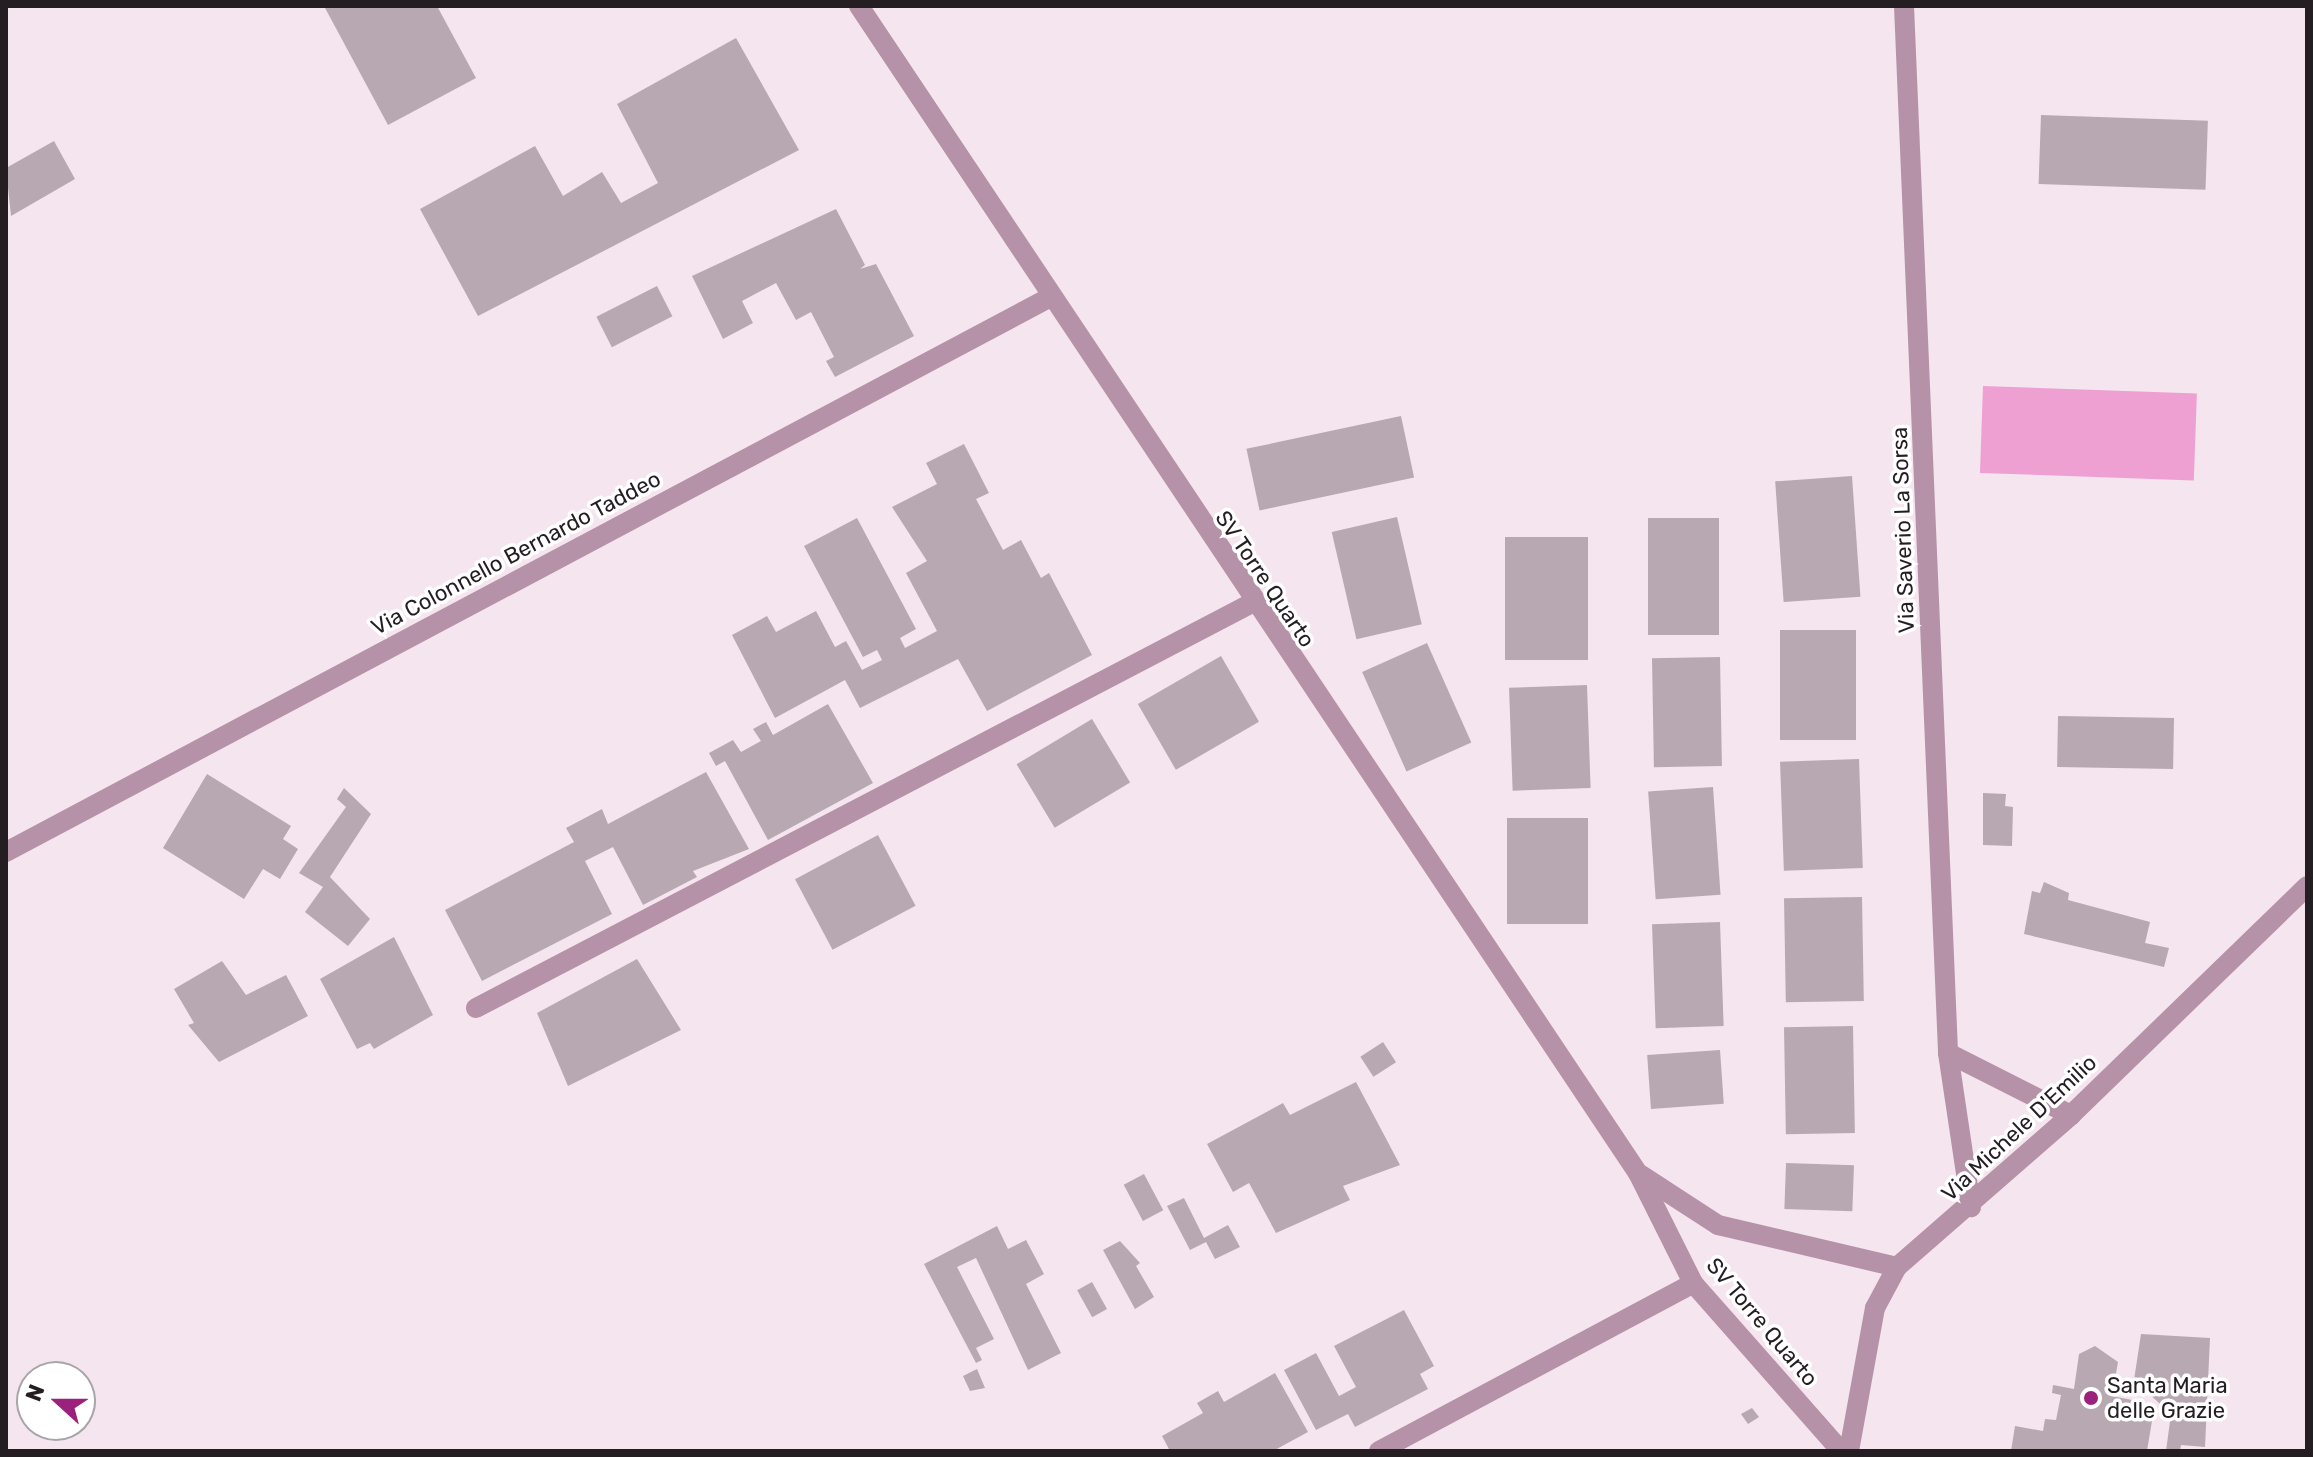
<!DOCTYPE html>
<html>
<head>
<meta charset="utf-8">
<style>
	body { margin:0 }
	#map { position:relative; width:2313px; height:1457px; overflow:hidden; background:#f5e5ef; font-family:Rubik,sans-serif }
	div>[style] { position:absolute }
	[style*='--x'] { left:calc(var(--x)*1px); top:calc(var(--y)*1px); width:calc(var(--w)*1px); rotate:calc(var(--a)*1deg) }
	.water>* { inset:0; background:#eea0d3; transform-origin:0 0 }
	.building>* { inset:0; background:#b8a8b2; transform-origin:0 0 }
	.minor>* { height:20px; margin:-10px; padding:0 10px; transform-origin:10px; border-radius:10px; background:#b592a8 }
	.tertiary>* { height:20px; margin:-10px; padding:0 10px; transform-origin:10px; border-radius:10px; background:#b592a8 }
	.dots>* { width:22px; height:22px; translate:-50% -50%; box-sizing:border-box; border:4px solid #fff; border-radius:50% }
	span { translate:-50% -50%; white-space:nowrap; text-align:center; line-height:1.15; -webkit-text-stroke:7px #fff; paint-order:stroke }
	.street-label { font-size:22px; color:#241e22 }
	.poi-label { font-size:22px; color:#241e22 }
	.left { translate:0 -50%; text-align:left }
	.frame { position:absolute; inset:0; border:8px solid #241e22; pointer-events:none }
	.north { position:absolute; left:16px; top:1361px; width:80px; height:80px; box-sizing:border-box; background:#fff; border:2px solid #a7a5a7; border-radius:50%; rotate:291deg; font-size:22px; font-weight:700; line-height:32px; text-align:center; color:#241e22 }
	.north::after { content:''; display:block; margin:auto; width:28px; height:36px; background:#9a227c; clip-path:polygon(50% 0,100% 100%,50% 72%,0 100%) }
</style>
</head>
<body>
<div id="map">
	<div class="water">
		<i style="left:1983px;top:386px;width:214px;height:87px;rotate:2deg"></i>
	</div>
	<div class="building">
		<i style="clip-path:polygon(324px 6px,437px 6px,476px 78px,388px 125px)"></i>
		<i style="clip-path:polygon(736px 38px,799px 150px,478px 316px,420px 209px,535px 146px,563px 196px,602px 172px,621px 203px,658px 183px,617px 104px)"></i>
		<i style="left:2041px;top:115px;width:167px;height:69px;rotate:2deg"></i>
		<i style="clip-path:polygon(54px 141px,75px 179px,11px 216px,6px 168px)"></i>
		<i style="clip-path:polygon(836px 209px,865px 265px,860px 269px,876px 264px,914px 336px,835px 377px,826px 361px,834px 357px,811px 312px,796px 320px,776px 283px,742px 301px,753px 323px,723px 339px,692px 276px)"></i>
		<i style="left:657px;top:286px;width:34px;height:68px;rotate:63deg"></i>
		<i style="left:1401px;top:416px;width:63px;height:158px;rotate:78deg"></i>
		<i style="clip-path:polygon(964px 444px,989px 493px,976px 499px,1003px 550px,1021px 540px,1041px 578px,1049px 573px,1092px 655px,987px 711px,958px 659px,860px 708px,845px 680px,775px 718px,732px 635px,767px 616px,776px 632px,816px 611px,835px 647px,846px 641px,862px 670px,882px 660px,877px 650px,863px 657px,804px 546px,857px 518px,916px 629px,900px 638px,905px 648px,937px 631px,906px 573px,927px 561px,892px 507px,937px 484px,926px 463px)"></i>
		<i style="left:1852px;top:476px;width:121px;height:77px;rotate:86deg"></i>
		<i style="left:1397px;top:517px;width:110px;height:67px;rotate:77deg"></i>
		<i style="left:1648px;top:518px;width:71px;height:117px"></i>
		<i style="left:1505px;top:537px;width:83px;height:123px"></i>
		<i style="left:1856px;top:630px;width:110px;height:76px;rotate:90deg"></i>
		<i style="left:1427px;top:643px;width:109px;height:71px;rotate:66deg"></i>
		<i style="left:1221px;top:656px;width:76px;height:96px;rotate:60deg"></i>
		<i style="left:1720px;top:657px;width:109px;height:68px;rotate:89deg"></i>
		<i style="left:1587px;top:685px;width:103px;height:78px;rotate:88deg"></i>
		<i style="clip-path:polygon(828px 704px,873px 783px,768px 840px,725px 761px,716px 766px,709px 753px,733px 740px,741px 752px,761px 741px,753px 729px,766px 722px,773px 735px)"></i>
		<i style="left:2058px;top:716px;width:116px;height:51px;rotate:1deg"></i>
		<i style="left:1092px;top:719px;width:74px;height:88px;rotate:59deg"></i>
		<i style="left:1859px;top:759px;width:109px;height:79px;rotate:88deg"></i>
		<i style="clip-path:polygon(706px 772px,749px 849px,693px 871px,697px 877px,643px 905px,613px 847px,585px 861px,612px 914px,482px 981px,445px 910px,574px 842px,566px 828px,602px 809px,608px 824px)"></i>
		<i style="clip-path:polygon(207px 774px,291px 826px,283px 839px,298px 849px,280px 879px,263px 869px,244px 899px,163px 848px)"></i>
		<i style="left:1713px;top:787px;width:108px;height:65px;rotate:86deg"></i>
		<i style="clip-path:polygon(344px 788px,371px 814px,330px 877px,370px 919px,348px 946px,305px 912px,323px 887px,299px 873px,346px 807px,337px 799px)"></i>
		<i style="clip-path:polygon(1983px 793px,2006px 794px,2005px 806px,2013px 807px,2012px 846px,1983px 845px)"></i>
		<i style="left:1507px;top:818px;width:81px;height:106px"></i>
		<i style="left:878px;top:835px;width:80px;height:94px;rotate:62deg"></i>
		<i style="clip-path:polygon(2044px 882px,2069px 893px,2068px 900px,2150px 922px,2145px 943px,2169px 948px,2164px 967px,2024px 934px,2032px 891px,2040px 893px)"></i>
		<i style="left:1862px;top:897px;width:104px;height:78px;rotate:89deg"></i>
		<i style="left:1720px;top:922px;width:104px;height:68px;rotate:88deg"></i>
		<i style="clip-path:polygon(394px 937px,433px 1015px,374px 1049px,370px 1043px,357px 1049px,320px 979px)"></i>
		<i style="clip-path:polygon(637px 959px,681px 1030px,568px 1086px,537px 1013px)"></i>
		<i style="clip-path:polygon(222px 961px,246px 995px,286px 975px,308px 1016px,219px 1062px,188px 1025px,194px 1023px,174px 989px)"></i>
		<i style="left:1853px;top:1026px;width:107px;height:69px;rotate:89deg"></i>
		<i style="left:1383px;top:1042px;width:24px;height:27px;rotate:57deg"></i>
		<i style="left:1720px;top:1050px;width:54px;height:73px;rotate:86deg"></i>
		<i style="clip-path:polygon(1356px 1082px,1400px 1165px,1343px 1186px,1350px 1200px,1276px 1233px,1249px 1183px,1233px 1192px,1207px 1144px,1283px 1103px,1290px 1115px)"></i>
		<i style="left:1786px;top:1163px;width:68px;height:46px;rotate:2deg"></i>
		<i style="left:1144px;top:1174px;width:41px;height:23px;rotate:62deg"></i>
		<i style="clip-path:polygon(1184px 1198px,1204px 1238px,1228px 1225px,1240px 1247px,1215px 1259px,1206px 1242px,1190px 1250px,1167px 1206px)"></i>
		<i style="clip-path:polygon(997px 1226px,1008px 1249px,1026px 1240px,1044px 1274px,1026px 1284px,1061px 1353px,1028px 1370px,976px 1258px,957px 1267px,994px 1339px,976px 1348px,982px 1360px,976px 1363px,924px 1264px)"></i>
		<i style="clip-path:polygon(1120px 1241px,1140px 1263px,1136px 1266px,1154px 1297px,1135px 1309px,1103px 1250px)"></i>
		<i style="left:1092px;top:1282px;width:31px;height:17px;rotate:61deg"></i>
		<i style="clip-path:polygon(1404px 1310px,1434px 1366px,1420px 1374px,1428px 1389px,1355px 1427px,1348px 1414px,1316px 1430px,1284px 1370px,1316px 1353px,1339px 1396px,1356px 1387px,1334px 1346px)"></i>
		<i style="clip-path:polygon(2141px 1334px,2210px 1338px,2205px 1447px,2181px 1445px,2180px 1451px,2166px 1451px,2171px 1414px,2134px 1380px)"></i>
		<i style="clip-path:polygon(2095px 1346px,2118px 1362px,2112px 1396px,2132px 1400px,2129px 1417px,2152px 1421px,2147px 1451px,2011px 1451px,2015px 1426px,2043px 1431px,2045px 1419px,2056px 1420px,2061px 1395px,2052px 1393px,2053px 1385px,2074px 1389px,2079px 1354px)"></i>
		<i style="clip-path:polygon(977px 1369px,985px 1388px,970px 1391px,963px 1376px)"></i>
		<i style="clip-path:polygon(1275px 1373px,1308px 1432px,1273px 1451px,1170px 1451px,1162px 1436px,1203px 1413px,1197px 1403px,1218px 1391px,1224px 1402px)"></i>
		<i style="clip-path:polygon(1752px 1408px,1759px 1417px,1748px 1424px,1741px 1414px)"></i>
	</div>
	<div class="minor">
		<i style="--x:859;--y:6;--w:1403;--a:56.28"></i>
		<i style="--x:1638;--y:1173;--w:123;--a:63.4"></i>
		<i style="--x:1693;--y:1283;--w:224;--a:48.6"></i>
		<i style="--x:1904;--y:6;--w:1048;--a:87.59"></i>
		<i style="--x:1948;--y:1053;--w:156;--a:81.5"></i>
		<i style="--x:6;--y:852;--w:1181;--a:-27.98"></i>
		<i style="--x:476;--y:1008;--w:875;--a:-27.56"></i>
		<i style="--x:1948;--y:1053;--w:138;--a:26.8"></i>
		<i style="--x:1641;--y:1175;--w:92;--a:33"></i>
		<i style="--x:1718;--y:1225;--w:184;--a:13.2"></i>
		<i style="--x:1379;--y:1451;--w:356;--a:-28.1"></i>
	</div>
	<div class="tertiary">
		<i style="--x:1849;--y:1451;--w:145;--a:-79.7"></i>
		<i style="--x:1875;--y:1308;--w:47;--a:-61.8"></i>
		<i style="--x:1897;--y:1267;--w:231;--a:-41.1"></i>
		<i style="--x:2071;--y:1115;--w:329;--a:-44.1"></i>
	</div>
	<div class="dots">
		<i style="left:2091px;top:1398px;background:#9a227c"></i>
	</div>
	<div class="street-label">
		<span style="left:1903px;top:530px;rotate:-92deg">Via Saverio La Sorsa</span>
		<span style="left:516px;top:553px;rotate:-28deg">Via Colonnello Bernardo Taddeo</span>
		<span style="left:1265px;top:579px;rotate:56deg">SV Torre Quarto</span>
		<span style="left:2019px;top:1128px;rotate:-43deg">Via Michele D'Emilio</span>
		<span style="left:1762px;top:1322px;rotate:50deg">SV Torre Quarto</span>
	</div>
	<div class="poi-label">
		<span class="left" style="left:2107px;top:1398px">Santa Maria<br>delle Grazie</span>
	</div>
	<div class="frame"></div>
	<div class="north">N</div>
</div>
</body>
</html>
